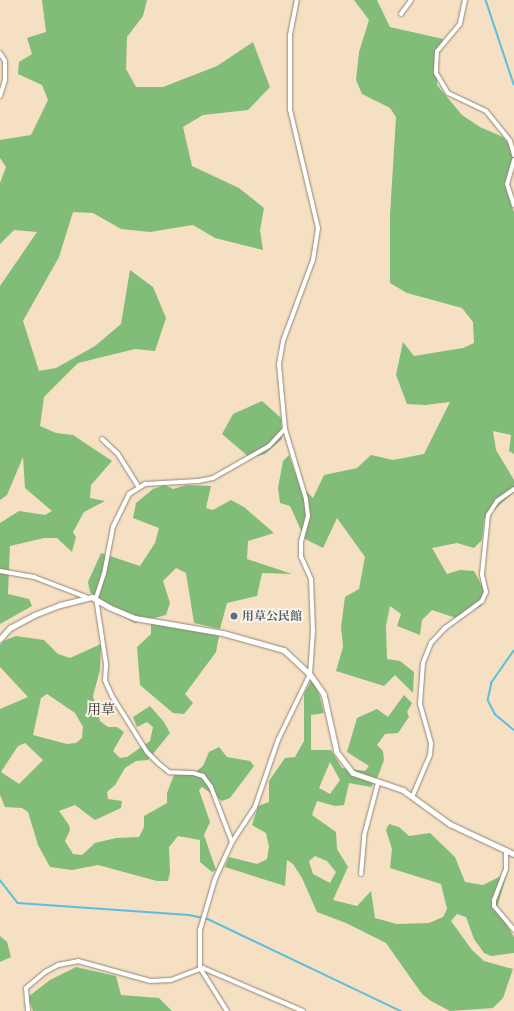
<!DOCTYPE html>
<html>
<head>
<meta charset="utf-8">
<style>
	body { margin:0 }
	#map { position:relative; width:514px; height:1011px; overflow:hidden; background:#f5e0c3; font-family:"Gentium Book Plus","Noto Serif JP",serif }
	div>[style] { position:absolute }
	[style*='--x'] { left:calc(var(--x)*1px); top:calc(var(--y)*1px); width:calc(var(--w)*1px); rotate:calc(var(--a)*1deg) }
	.forest>* { inset:0; background:#82bc79 }
	.stream>* { height:1.5px; margin:-0.75px; padding:0 0.75px; transform-origin:0.75px; border-radius:0.75px; background:#5ebddd }
	.roads { filter:drop-shadow(0 0 1px #908677) drop-shadow(0 0 1px #908677) }
	.minor>* { height:4px; margin:-2px; padding:0 2px; transform-origin:2px; border-radius:2px; background:#fff }
	.tertiary>* { height:4.5px; margin:-2.25px; padding:0 2.25px; transform-origin:2.25px; border-radius:2.25px; background:#fff }
	.dots>* { width:11px; height:11px; translate:-50% -50%; box-sizing:border-box; border:2px solid #fcf5e5; border-radius:50% }
	span { translate:-50% -50%; white-space:nowrap; text-align:center; line-height:1.15; -webkit-text-stroke:4px #fcf5e5; paint-order:stroke }
	.service-label { font-size:12px; color:#4e5e75; font-weight:700 }
	.left { translate:0 -50%; text-align:left }
	.quarter-label { font-size:14px; color:#2b2b2b }
</style>
</head>
<body>
<div id="map">
	<div class="forest">
		<i style="clip-path:polygon(42px 0,147px 0,143px 16px,127px 37px,126px 69px,136px 87px,163px 87px,217px 66px,253px 42px,270px 87px,248px 110px,203px 115px,183px 127px,192px 166px,239px 188px,264px 208px,260px 230px,263px 250px,215px 238px,193px 225px,150px 232px,121px 229px,93px 213px,73px 212px,59px 257px,23px 321px,39px 371px,56px 368px,95px 346px,121px 324px,130px 270px,153px 287px,166px 318px,155px 351px,135px 349px,78px 363px,44px 397px,40px 426px,56px 433px,73px 435px,112px 461px,91px 485px,90px 498px,105px 501px,84px 512px,73px 532px,76px 537px,72px 552px,57px 538px,44px 538px,10px 546px,8px 594px,29px 599px,32px 606px,0 624px,0 523px,19px 511px,45px 515px,52px 511px,25px 488px,23px 457px,7px 495px,0 500px,0 286px,37px 232px,14px 230px,0 244px,0 183px,6px 167px,0 158px,0 140px,31px 135px,48px 100px,42px 85px,18px 74px,19px 62px,32px 54px,27px 38px,46px 32px)"></i>
		<i style="clip-path:polygon(354px 0,377px 0,390px 27px,443px 39px,438px 58px,437px 85px,462px 115px,480px 127px,503px 137px,514px 151px,514px 163px,507px 192px,514px 212px,514px 454px,509px 451px,511px 435px,493px 431px,496px 450px,514px 480px,514px 492px,484px 519px,482px 540px,474px 548px,457px 543px,432px 548px,447px 574px,460px 570px,474px 571px,487px 595px,481px 606px,456px 618px,432px 610px,422px 620px,420px 635px,397px 626px,401px 614px,390px 606px,386px 626px,387px 659px,400px 661px,414px 672px,413px 693px,395px 675px,384px 686px,336px 671px,343px 647px,341px 627px,345px 597px,359px 589px,365px 557px,337px 518px,323px 548px,305px 539px,290px 506px,280px 503px,278px 488px,283px 461px,289px 455px,299px 484px,313px 498px,324px 475px,357px 468px,371px 455px,393px 460px,424px 454px,450px 402px,425px 405px,407px 404px,396px 375px,403px 342px,414px 356px,463px 348px,474px 343px,473px 322px,462px 308px,407px 293px,390px 283px,390px 215px,396px 117px,390px 108px,362px 94px,356px 80px,359px 52px,369px 20px)"></i>
		<i style="clip-path:polygon(262px 401px,281px 418px,282px 439px,265px 454px,250px 458px,222px 434px,233px 414px)"></i>
		<i style="clip-path:polygon(165px 485px,173px 489px,186px 485px,211px 486px,206px 508px,213px 510px,231px 500px,244px 507px,274px 533px,248px 541px,247px 559px,292px 574px,262px 573px,257px 596px,227px 603px,220px 629px,194px 623px,186px 573px,176px 568px,163px 581px,170px 603px,166px 615px,135px 623px,106px 608px,90px 592px,88px 582px,101px 553px,140px 566px,155px 543px,159px 528px,133px 518px,136px 503px,153px 489px)"></i>
		<i style="clip-path:polygon(151px 623px,219px 636px,216px 652px,185px 694px,193px 703px,184px 714px,173px 713px,140px 685px,137px 647px,151px 634px)"></i>
		<i style="clip-path:polygon(evenodd,16px 636px,44px 640px,58px 654px,70px 658px,101px 644px,100px 670px,93px 696px,100px 721px,108px 727px,117px 727px,124px 732px,113px 751px,120px 758px,127px 757px,150px 741px,153px 727px,147px 722px,137px 727px,133px 717px,150px 706px,164px 722px,170px 733px,148px 760px,136px 761px,125px 768px,115px 785px,107px 792px,108px 799px,122px 801px,121px 808px,95px 820px,75px 805px,59px 811px,69px 825px,70px 830px,65px 841px,73px 854px,82px 855px,95px 843px,116px 838px,139px 837px,144px 827px,144px 816px,167px 803px,167px 793px,174px 775px,192px 775px,203px 766px,209px 752px,219px 747px,227px 757px,250px 761px,254px 766px,230px 798px,222px 801px,202px 787px,199px 790px,210px 822px,204px 835px,216px 870px,212px 872px,200px 862px,200px 840px,178px 836px,169px 847px,170px 872px,168px 881px,157px 881px,98px 865px,72px 870px,50px 867px,38px 845px,28px 812px,22px 808px,5px 807px,0 795px,0 709px,28px 697px,0 667px,0 645px,3px 641px,16px 636px,47px 694px,75px 713px,83px 727px,82px 738px,76px 743px,67px 744px,33px 735px,41px 698px,47px 694px,16px 636px,25px 743px,43px 760px,19px 784px,1px 772px,18px 746px,25px 743px)"></i>
		<i style="clip-path:polygon(evenodd,311px 681px,317px 686px,324px 713px,311px 715px,311px 750px,331px 750px,342px 768px,365px 771px,369px 766px,347px 752px,357px 718px,377px 709px,388px 717px,404px 695px,412px 703px,407px 712px,409px 717px,398px 733px,385px 734px,377px 745px,383px 751px,384px 760px,378px 776px,371px 787px,349px 783px,344px 805px,335px 806px,317px 801px,312px 815px,336px 832px,337px 849px,348px 867px,333px 900px,357px 906px,371px 891px,375px 918px,397px 924px,429px 923px,443px 917px,447px 909px,441px 884px,390px 868px,392px 849px,386px 830px,389px 824px,399px 827px,409px 836px,430px 833px,455px 857px,465px 882px,483px 885px,507px 873px,497px 908px,514px 937px,514px 953px,491px 956px,484px 953px,474px 939px,466px 917px,457px 914px,451px 921px,472px 950px,484px 961px,513px 969px,503px 998px,493px 1008px,450px 1011px,431px 1001px,422px 994px,386px 943px,346px 923px,317px 912px,302px 878px,293px 864px,287px 860px,285px 886px,225px 867px,229px 857px,257px 864px,267px 859px,269px 847px,266px 833px,252px 825px,258px 806px,269px 802px,269px 781px,285px 758px,295px 757px,304px 741px,304px 694px,311px 681px,330px 762px,340px 780px,330px 794px,319px 788px,330px 762px,311px 681px,315px 856px,327px 861px,336px 872px,330px 883px,313px 874px,309px 861px,315px 856px)"></i>
		<i style="clip-path:polygon(0 936px,7px 942px,11px 957px,0 962px)"></i>
		<i style="clip-path:polygon(76px 967px,116px 976px,121px 995px,159px 998px,172px 1011px,33px 1011px,28px 997px,50px 980px)"></i>
	</div>
	<div class="stream">
		<i style="--x:486;--y:0;--w:89;--a:71.6"></i>
		<i style="--x:514;--y:651;--w:39;--a:125"></i>
		<i style="--x:492;--y:683;--w:17;--a:103"></i>
		<i style="--x:488;--y:700;--w:16;--a:63"></i>
		<i style="--x:495;--y:714;--w:25;--a:40"></i>
		<i style="--x:0;--y:880;--w:29;--a:52"></i>
		<i style="--x:18;--y:903;--w:171;--a:4"></i>
		<i style="--x:189;--y:915;--w:19;--a:12"></i>
		<i style="--x:208;--y:919;--w:214;--a:25.5"></i>
	</div>
	<div class="roads">
		<div class="minor">
			<i style="--x:465;--y:0;--w:25;--a:102"></i>
			<i style="--x:460;--y:24;--w:35;--a:130"></i>
			<i style="--x:437;--y:51;--w:22;--a:93"></i>
			<i style="--x:436;--y:73;--w:23;--a:59"></i>
			<i style="--x:448;--y:93;--w:42;--a:25.3"></i>
			<i style="--x:486;--y:111;--w:38;--a:51"></i>
			<i style="--x:510;--y:141;--w:15;--a:74"></i>
			<i style="--x:401;--y:14;--w:17;--a:-54"></i>
			<i style="--x:0;--y:53;--w:9;--a:58"></i>
			<i style="--x:5;--y:61;--w:19;--a:90"></i>
			<i style="--x:5;--y:80;--w:17;--a:107"></i>
			<i style="--x:514;--y:160;--w:25;--a:106"></i>
			<i style="--x:507;--y:184;--w:22;--a:72"></i>
			<i style="--x:102;--y:439;--w:22;--a:43"></i>
			<i style="--x:118;--y:454;--w:39;--a:58"></i>
			<i style="--x:0;--y:571;--w:35;--a:10"></i>
			<i style="--x:34;--y:577;--w:56;--a:21"></i>
			<i style="--x:413;--y:795;--w:43;--a:-67"></i>
			<i style="--x:430;--y:755;--w:12;--a:-85"></i>
			<i style="--x:431;--y:743;--w:41;--a:-105.8"></i>
			<i style="--x:420;--y:704;--w:41;--a:-85.8"></i>
			<i style="--x:423;--y:663;--w:22;--a:-68"></i>
			<i style="--x:431;--y:643;--w:21;--a:-47"></i>
			<i style="--x:445;--y:628;--w:46;--a:-36.1"></i>
			<i style="--x:482;--y:601;--w:10;--a:-66"></i>
			<i style="--x:486;--y:592;--w:18;--a:-103"></i>
			<i style="--x:482;--y:574;--w:59;--a:-84.2"></i>
			<i style="--x:488;--y:515;--w:17;--a:-57"></i>
			<i style="--x:497;--y:501;--w:21;--a:-35"></i>
			<i style="--x:232;--y:842;--w:59;--a:-110.9"></i>
			<i style="--x:211;--y:787;--w:14;--a:-126"></i>
			<i style="--x:203;--y:776;--w:10;--a:-163"></i>
			<i style="--x:193;--y:773;--w:24;--a:-178"></i>
			<i style="--x:169;--y:772;--w:13;--a:-141"></i>
			<i style="--x:159;--y:764;--w:17;--a:-135"></i>
			<i style="--x:147;--y:752;--w:66;--a:-122"></i>
			<i style="--x:112;--y:696;--w:17;--a:-114"></i>
			<i style="--x:105;--y:680;--w:16;--a:-86"></i>
			<i style="--x:106;--y:664;--w:67;--a:-98.6"></i>
			<i style="--x:96;--y:598;--w:25;--a:-72"></i>
			<i style="--x:104;--y:574;--w:48;--a:-79.2"></i>
			<i style="--x:113;--y:527;--w:37;--a:-64"></i>
			<i style="--x:129;--y:494;--w:19;--a:-32"></i>
			<i style="--x:145;--y:484;--w:53;--a:-3.2"></i>
			<i style="--x:198;--y:481;--w:15;--a:-11"></i>
			<i style="--x:213;--y:478;--w:64;--a:-29.7"></i>
			<i style="--x:269;--y:446;--w:23;--a:-47"></i>
			<i style="--x:506;--y:850;--w:19;--a:90"></i>
			<i style="--x:506;--y:869;--w:33;--a:111"></i>
			<i style="--x:494;--y:900;--w:6;--a:90"></i>
			<i style="--x:494;--y:906;--w:31;--a:50"></i>
			<i style="--x:361;--y:874;--w:38;--a:-85"></i>
			<i style="--x:364;--y:836;--w:55;--a:-75.2"></i>
			<i style="--x:28;--y:1011;--w:23;--a:-95"></i>
			<i style="--x:26;--y:988;--w:25;--a:-40"></i>
			<i style="--x:45;--y:972;--w:15;--a:-28"></i>
			<i style="--x:58;--y:965;--w:20;--a:-11"></i>
			<i style="--x:78;--y:961;--w:75;--a:15.5"></i>
			<i style="--x:150;--y:981;--w:21;--a:-3"></i>
			<i style="--x:171;--y:980;--w:34;--a:-21"></i>
			<i style="--x:203;--y:968;--w:109;--a:23.3"></i>
			<i style="--x:227;--y:1011;--w:51;--a:-122.1"></i>
			<i style="--x:200;--y:968;--w:38;--a:-90"></i>
			<i style="--x:200;--y:930;--w:53;--a:-73.6"></i>
			<i style="--x:215;--y:879;--w:41;--a:-65.3"></i>
			<i style="--x:232;--y:842;--w:42;--a:-56.7"></i>
			<i style="--x:255;--y:807;--w:71;--a:-71.1"></i>
			<i style="--x:278;--y:740;--w:73;--a:-64.1"></i>
			<i style="--x:310;--y:674;--w:43;--a:-86"></i>
			<i style="--x:313;--y:631;--w:52;--a:-92.2"></i>
			<i style="--x:311;--y:579;--w:24;--a:-114"></i>
			<i style="--x:301;--y:557;--w:15;--a:-90"></i>
			<i style="--x:301;--y:542;--w:27;--a:-75"></i>
			<i style="--x:308;--y:516;--w:17;--a:-97"></i>
			<i style="--x:306;--y:499;--w:73;--a:-106.7"></i>
			<i style="--x:285;--y:429;--w:65;--a:-95.3"></i>
			<i style="--x:279;--y:364;--w:23;--a:-80"></i>
			<i style="--x:283;--y:341;--w:86;--a:-69.7"></i>
			<i style="--x:313;--y:260;--w:32;--a:-81"></i>
			<i style="--x:318;--y:228;--w:121;--a:-103.3"></i>
			<i style="--x:290;--y:110;--w:75;--a:-90"></i>
			<i style="--x:290;--y:35;--w:36;--a:-79"></i>
		</div>
		<div class="tertiary">
			<i style="--x:0;--y:639;--w:15;--a:-48"></i>
			<i style="--x:10;--y:628;--w:27;--a:-28"></i>
			<i style="--x:34;--y:615;--w:28;--a:-21"></i>
			<i style="--x:60;--y:605;--w:33;--a:-14"></i>
			<i style="--x:92;--y:597;--w:20;--a:30"></i>
			<i style="--x:109;--y:607;--w:28;--a:23"></i>
			<i style="--x:135;--y:618;--w:89;--a:9.7"></i>
			<i style="--x:223;--y:633;--w:63;--a:15.6"></i>
			<i style="--x:284;--y:650;--w:35;--a:43"></i>
			<i style="--x:310;--y:674;--w:24;--a:55"></i>
			<i style="--x:324;--y:694;--w:59;--a:77.4"></i>
			<i style="--x:337;--y:752;--w:26;--a:53"></i>
			<i style="--x:353;--y:773;--w:53;--a:18.8"></i>
			<i style="--x:403;--y:790;--w:58;--a:35.9"></i>
			<i style="--x:450;--y:824;--w:71;--a:25.1"></i>
		</div>
	</div>
	<div class="dots">
		<i style="left:234px;top:616px;background:#5c6f8a"></i>
	</div>
	<div class="service-label">
		<span class="left" style="left:242px;top:616px">用草公民館</span>
	</div>
	<div class="quarter-label">
		<span style="left:101px;top:709px">用草</span>
	</div>
</div>
</body>
</html>
